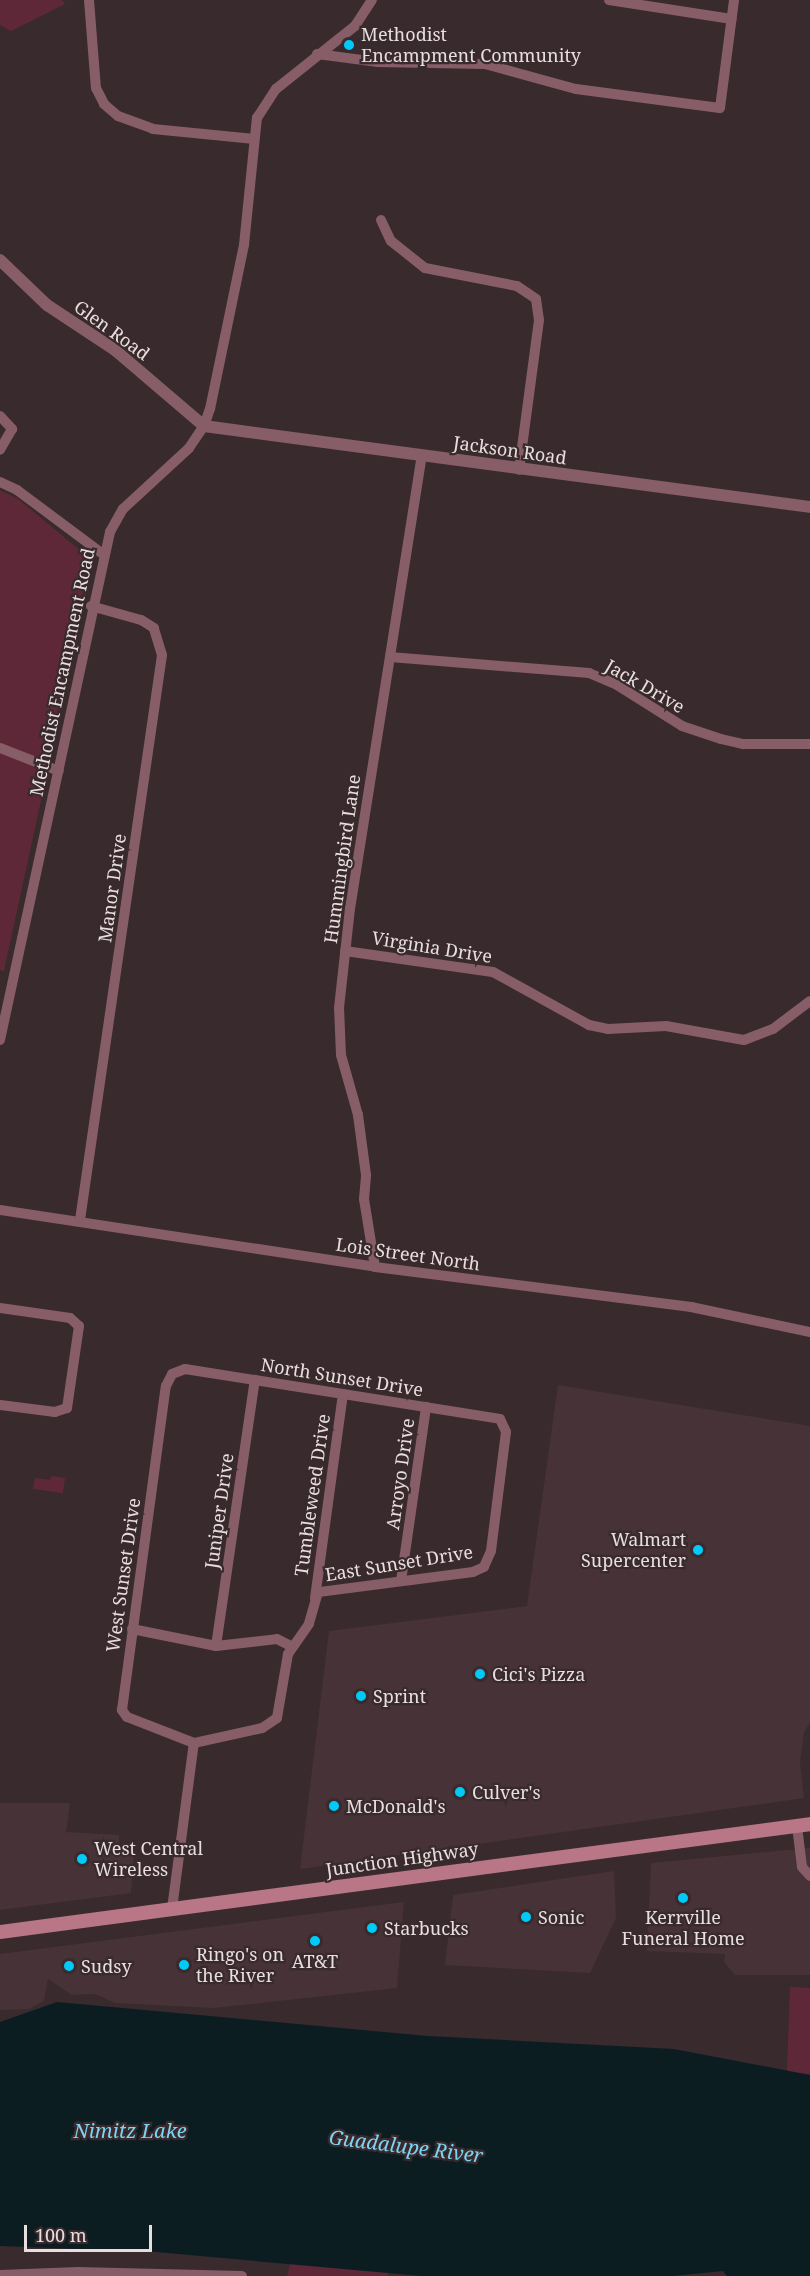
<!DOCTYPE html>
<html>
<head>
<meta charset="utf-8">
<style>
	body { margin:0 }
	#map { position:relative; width:810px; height:2276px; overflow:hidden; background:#392a2d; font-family:"Noto Serif",serif }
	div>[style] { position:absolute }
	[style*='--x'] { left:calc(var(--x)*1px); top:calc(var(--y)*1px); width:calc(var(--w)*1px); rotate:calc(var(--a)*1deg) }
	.built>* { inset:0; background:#473237 }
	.green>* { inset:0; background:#5f2839 }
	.water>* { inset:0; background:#0c1d22 }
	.minor>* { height:10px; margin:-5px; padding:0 5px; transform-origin:5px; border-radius:5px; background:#875d67 }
	.tertiary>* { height:12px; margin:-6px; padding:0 6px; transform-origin:6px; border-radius:6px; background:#875d67 }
	.secondary>* { height:14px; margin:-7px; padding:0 7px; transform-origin:7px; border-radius:7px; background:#b87686 }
	.dots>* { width:16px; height:16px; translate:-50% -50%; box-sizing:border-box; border:3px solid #392a2d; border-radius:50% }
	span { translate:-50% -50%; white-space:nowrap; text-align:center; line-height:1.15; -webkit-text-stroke:4.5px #392a2d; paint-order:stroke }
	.poi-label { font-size:18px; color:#e8dee0 }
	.left { translate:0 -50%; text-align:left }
	.right { translate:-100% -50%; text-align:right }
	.street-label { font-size:18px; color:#e8dee0 }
	.water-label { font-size:20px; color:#7dd4f2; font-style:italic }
	.scale { position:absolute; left:24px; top:2225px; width:128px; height:27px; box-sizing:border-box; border:3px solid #e8dee0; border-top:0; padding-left:8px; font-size:18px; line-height:21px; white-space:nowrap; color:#e8dee0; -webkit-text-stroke:4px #392a2d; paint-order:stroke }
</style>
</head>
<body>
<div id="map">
	<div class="built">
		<i style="clip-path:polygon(558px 1385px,810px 1426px,810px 1723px,804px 1732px,800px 1762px,804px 1798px,300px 1869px,329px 1631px,527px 1606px)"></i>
		<i style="clip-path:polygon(0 1803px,70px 1803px,66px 1832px,119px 1835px,119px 1850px,134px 1851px,131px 1893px,0 1910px)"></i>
		<i style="clip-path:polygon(810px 1848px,810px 1975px,735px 1975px,724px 1962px,725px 1954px,647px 1951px,651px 1863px)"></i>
		<i style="clip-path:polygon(614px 1871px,616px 1918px,590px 1973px,445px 1965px,453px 1895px)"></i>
		<i style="clip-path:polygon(404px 1902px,397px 1988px,214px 2008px,115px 2003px,95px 1994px,72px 1995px,48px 1979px,44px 2001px,29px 2009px,0 2010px,0 1954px)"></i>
	</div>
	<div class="green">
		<i style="clip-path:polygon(0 0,62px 0,65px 4px,11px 31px,0 25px)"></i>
		<i style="clip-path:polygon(0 490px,18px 499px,93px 561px,4px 971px,0 970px)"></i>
		<i style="clip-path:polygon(51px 1476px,65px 1478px,63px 1493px,33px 1489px,35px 1478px,50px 1480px)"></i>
		<i style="clip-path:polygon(790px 1987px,810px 1988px,810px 2074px,787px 2072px)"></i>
		<i style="clip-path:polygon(293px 2253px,390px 2262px,388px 2276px,287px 2276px)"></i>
	</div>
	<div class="water">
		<i style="clip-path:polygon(57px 2002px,428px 2036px,674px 2049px,810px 2075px,810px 2276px,727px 2276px,723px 2271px,673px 2276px,421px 2276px,156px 2252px,0 2246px,0 2022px)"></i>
	</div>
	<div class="minor">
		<i style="--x:89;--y:0;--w:88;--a:85.5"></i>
		<i style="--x:96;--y:88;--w:18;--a:63"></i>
		<i style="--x:104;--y:104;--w:18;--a:41"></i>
		<i style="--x:118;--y:116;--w:37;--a:20"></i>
		<i style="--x:153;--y:129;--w:102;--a:5.6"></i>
		<i style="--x:609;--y:0;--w:124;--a:8.8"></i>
		<i style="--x:317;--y:54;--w:62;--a:7.5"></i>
		<i style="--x:378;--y:62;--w:107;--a:1.1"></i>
		<i style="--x:485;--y:64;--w:94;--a:15.4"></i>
		<i style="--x:576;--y:89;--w:145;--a:7.5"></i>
		<i style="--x:720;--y:108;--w:109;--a:-82.6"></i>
		<i style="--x:381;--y:220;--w:23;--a:65"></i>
		<i style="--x:391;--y:241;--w:43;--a:38.5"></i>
		<i style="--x:425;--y:268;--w:94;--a:11.1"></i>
		<i style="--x:517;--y:286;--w:23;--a:34"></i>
		<i style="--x:536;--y:299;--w:21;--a:82"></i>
		<i style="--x:539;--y:320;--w:151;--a:97.6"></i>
		<i style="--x:0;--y:416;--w:18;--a:47"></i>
		<i style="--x:12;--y:429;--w:24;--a:120"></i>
		<i style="--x:0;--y:482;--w:19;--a:25"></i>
		<i style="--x:17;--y:490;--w:107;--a:36.7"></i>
		<i style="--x:390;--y:657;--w:200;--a:4.6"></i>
		<i style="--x:589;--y:673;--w:30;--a:23"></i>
		<i style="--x:617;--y:685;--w:77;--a:32.2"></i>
		<i style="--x:682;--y:726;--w:41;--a:18.4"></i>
		<i style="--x:721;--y:739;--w:23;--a:13"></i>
		<i style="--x:743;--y:744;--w:67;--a:0"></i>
		<i style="--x:0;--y:748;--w:63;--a:21.3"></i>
		<i style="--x:345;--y:951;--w:149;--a:8.1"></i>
		<i style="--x:493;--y:972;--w:110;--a:28.9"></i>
		<i style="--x:589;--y:1025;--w:19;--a:12"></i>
		<i style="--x:608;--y:1029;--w:58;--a:-3"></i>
		<i style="--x:666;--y:1026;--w:79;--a:10.2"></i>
		<i style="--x:744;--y:1040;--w:31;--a:-21"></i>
		<i style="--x:773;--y:1029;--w:46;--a:-37.1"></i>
		<i style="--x:0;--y:1040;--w:520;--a:-77.78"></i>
		<i style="--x:110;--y:532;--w:26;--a:-61"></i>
		<i style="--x:123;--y:509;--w:90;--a:-42.7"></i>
		<i style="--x:189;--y:448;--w:27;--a:-56"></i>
		<i style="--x:204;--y:426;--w:18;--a:-71"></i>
		<i style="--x:210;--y:409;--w:167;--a:-78.3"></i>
		<i style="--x:244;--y:245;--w:128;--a:-84.2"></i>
		<i style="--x:257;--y:118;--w:35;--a:-57"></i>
		<i style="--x:276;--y:89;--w:101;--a:-38.6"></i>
		<i style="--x:355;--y:26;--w:31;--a:-57"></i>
		<i style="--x:0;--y:1210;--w:379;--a:8.6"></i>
		<i style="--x:375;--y:1267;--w:319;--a:7.2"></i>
		<i style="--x:691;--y:1307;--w:122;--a:11.9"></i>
		<i style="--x:80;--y:1220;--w:571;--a:-81.74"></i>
		<i style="--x:162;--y:655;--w:28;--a:-107"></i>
		<i style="--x:154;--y:628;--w:15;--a:-148"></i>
		<i style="--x:141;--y:620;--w:52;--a:-164.4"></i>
		<i style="--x:375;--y:1267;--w:69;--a:-99.2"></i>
		<i style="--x:364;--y:1199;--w:24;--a:-85"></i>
		<i style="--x:366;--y:1175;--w:61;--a:-97.6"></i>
		<i style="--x:358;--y:1115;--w:62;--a:-105.8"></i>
		<i style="--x:341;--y:1055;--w:47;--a:-92.4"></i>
		<i style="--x:339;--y:1008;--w:100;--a:-83.7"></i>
		<i style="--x:350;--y:909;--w:459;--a:-81"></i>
		<i style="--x:0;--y:1308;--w:71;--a:8.1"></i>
		<i style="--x:70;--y:1318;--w:12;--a:42"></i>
		<i style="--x:79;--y:1326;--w:83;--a:98.3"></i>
		<i style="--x:67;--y:1408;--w:13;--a:162"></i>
		<i style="--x:55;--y:1412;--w:55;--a:-172.7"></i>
		<i style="--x:185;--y:1369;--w:319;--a:9"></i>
		<i style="--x:500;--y:1419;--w:14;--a:65"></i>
		<i style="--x:506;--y:1432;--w:120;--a:97.2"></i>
		<i style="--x:491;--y:1551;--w:17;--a:114"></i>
		<i style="--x:484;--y:1567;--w:12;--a:156"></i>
		<i style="--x:473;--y:1572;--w:156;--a:172.6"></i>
		<i style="--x:318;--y:1592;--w:33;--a:106"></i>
		<i style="--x:309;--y:1624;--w:37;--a:125"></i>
		<i style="--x:288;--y:1654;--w:65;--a:99.8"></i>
		<i style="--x:277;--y:1718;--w:18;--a:146"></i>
		<i style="--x:262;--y:1728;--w:70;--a:167.6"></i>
		<i style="--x:194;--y:1743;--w:72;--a:-158.8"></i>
		<i style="--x:127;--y:1717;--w:9;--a:-126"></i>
		<i style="--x:122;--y:1710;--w:327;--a:-82.3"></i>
		<i style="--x:166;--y:1386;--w:13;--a:-63"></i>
		<i style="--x:172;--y:1374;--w:14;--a:-21"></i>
		<i style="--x:401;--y:1581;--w:176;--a:-81.8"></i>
		<i style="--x:315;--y:1598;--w:206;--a:-82.2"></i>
		<i style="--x:132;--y:1629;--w:86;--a:11.4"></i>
		<i style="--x:216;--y:1646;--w:61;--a:-6.5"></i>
		<i style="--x:277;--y:1639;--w:16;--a:27"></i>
		<i style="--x:216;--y:1646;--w:269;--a:-81.7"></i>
		<i style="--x:797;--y:1826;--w:41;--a:83"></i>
		<i style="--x:802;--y:1867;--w:12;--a:48"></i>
		<i style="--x:172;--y:1909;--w:167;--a:-82.5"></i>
		<i style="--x:0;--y:2275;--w:78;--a:-2.2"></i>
		<i style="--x:78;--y:2272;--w:164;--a:1.4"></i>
	</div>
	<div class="tertiary">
		<i style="--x:0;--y:260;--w:65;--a:43.8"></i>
		<i style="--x:47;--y:305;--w:82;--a:33.5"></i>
		<i style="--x:115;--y:350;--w:117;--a:40.5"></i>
		<i style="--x:204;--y:426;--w:611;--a:7.61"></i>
	</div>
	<div class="secondary">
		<i style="--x:0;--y:1932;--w:817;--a:-7.59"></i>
	</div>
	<div class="dots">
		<i style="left:349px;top:45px;background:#00cbf8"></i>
		<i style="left:698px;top:1550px;background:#00cbf8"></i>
		<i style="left:480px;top:1674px;background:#00cbf8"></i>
		<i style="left:361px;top:1696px;background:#00cbf8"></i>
		<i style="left:460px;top:1792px;background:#00cbf8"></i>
		<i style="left:334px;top:1806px;background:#00cbf8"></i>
		<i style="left:82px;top:1859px;background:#00cbf8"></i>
		<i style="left:683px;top:1898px;background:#00cbf8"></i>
		<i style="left:526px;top:1917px;background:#00cbf8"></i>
		<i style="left:372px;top:1928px;background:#00cbf8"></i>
		<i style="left:315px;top:1941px;background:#00cbf8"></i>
		<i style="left:184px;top:1965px;background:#00cbf8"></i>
		<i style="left:69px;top:1966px;background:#00cbf8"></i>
	</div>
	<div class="poi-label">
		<span class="left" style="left:361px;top:45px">Methodist<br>Encampment Community</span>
		<span class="right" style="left:686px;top:1550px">Walmart<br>Supercenter</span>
		<span class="left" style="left:492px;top:1674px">Cici's Pizza</span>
		<span class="left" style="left:373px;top:1696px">Sprint</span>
		<span class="left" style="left:472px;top:1792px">Culver's</span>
		<span class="left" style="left:346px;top:1806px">McDonald's</span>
		<span class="left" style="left:94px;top:1859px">West Central<br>Wireless</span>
		<span class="left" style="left:538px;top:1917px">Sonic</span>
		<span style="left:683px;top:1928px">Kerrville<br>Funeral Home</span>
		<span class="left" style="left:384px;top:1928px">Starbucks</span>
		<span class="left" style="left:196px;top:1965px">Ringo's on<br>the River</span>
		<span style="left:315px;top:1961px">AT&amp;T</span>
		<span class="left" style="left:81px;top:1966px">Sudsy</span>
	</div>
	<div class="street-label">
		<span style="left:112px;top:330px;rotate:36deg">Glen Road</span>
		<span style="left:510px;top:450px;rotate:8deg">Jackson Road</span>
		<span style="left:62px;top:672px;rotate:-78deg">Methodist Encampment Road</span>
		<span style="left:645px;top:686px;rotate:30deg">Jack Drive</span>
		<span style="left:342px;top:859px;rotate:-82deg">Hummingbird Lane</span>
		<span style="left:112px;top:888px;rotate:-82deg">Manor Drive</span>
		<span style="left:432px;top:947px;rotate:9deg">Virginia Drive</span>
		<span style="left:408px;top:1254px;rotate:8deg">Lois Street North</span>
		<span style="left:342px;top:1377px;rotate:9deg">North Sunset Drive</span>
		<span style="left:400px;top:1474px;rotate:-82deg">Arroyo Drive</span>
		<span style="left:312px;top:1495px;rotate:-82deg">Tumbleweed Drive</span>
		<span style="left:219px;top:1511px;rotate:-82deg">Juniper Drive</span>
		<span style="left:399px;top:1563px;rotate:-9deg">East Sunset Drive</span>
		<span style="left:123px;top:1575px;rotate:-82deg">West Sunset Drive</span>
		<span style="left:402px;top:1859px;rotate:-8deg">Junction Highway</span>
	</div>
	<div class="water-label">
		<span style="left:130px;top:2130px">Nimitz Lake</span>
		<span style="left:406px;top:2146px;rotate:7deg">Guadalupe River</span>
	</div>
	<div class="scale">100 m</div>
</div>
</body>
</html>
